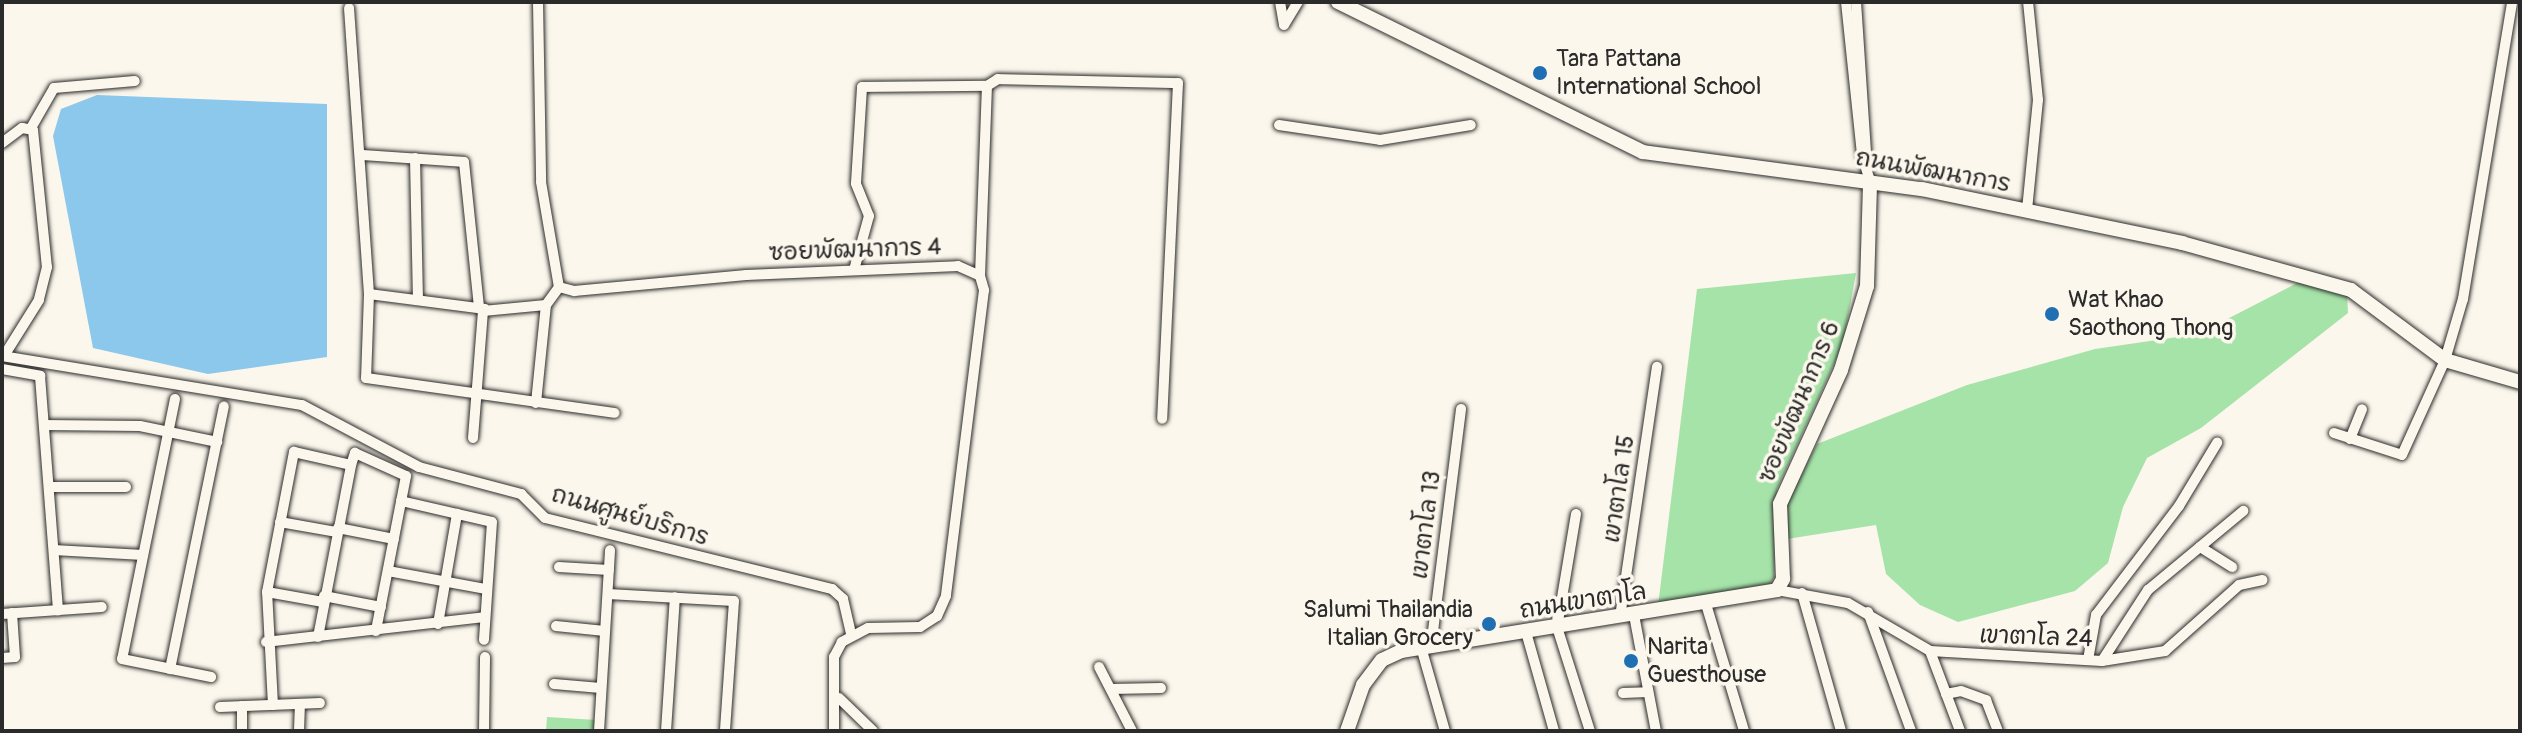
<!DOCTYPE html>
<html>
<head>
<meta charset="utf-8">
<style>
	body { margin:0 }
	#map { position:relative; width:2522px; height:733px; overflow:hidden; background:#fbf7ec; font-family:Pangolin,"Playpen Sans Thai",sans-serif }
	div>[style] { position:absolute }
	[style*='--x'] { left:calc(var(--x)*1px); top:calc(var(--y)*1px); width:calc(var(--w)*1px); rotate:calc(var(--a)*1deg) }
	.green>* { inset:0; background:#a6e3a9 }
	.water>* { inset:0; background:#8cc7ec }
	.roads { filter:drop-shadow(0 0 2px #2b2b2b) drop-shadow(0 0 2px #2b2b2b) }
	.street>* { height:10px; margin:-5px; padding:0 5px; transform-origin:5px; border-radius:5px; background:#fbf7ec }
	.secondary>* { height:14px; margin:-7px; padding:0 7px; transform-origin:7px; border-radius:7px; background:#fbf7ec }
	.dots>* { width:22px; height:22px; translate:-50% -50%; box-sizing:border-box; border:4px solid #fbf7ec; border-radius:50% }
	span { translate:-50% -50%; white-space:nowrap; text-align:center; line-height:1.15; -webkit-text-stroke:7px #fbf7ec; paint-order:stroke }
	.poi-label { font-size:24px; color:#2b2b2b }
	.left { translate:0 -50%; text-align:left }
	.right { translate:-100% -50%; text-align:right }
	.street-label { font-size:24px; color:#2b2b2b }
	.frame { position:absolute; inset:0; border:4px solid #2b2b2b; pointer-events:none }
</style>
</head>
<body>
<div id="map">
	<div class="green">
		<i style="clip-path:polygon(1856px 273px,1843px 344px,1777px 489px,1774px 578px,1767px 587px,1658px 606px,1697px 289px)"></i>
		<i style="clip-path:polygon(2299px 282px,2347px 295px,2348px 313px,2201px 428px,2147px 458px,2123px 507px,2108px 563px,2075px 591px,1958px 622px,1920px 605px,1886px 574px,1876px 525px,1787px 539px,1787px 503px,1817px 444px,1967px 385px,2095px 349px,2198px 334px)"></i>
		<i style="clip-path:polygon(547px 717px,597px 720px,596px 731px,546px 731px)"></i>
	</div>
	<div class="water">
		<i style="clip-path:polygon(97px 95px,327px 104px,327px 357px,208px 374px,93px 348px,53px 136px,61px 109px)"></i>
	</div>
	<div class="roads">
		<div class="street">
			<i style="--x:538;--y:2;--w:180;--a:89"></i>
			<i style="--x:541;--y:182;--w:107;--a:80.3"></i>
			<i style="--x:559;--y:287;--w:16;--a:15"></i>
			<i style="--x:574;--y:291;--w:173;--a:-5.3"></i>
			<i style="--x:746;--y:275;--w:212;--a:-2.4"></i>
			<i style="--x:958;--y:266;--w:24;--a:24"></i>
			<i style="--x:980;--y:276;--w:15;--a:74"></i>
			<i style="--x:984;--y:290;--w:308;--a:97.1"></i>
			<i style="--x:946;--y:596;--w:22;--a:114"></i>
			<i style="--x:937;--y:616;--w:20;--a:147"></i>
			<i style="--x:920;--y:627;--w:52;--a:178.9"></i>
			<i style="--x:868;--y:628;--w:30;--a:152"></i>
			<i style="--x:842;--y:642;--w:17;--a:118"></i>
			<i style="--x:834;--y:657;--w:74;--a:90"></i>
			<i style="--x:1280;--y:2;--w:23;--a:80"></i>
			<i style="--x:1846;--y:2;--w:154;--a:84"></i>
			<i style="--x:1862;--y:155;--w:28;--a:73"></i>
			<i style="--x:1856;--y:2;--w:166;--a:86.2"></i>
			<i style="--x:349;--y:8;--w:287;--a:86"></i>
			<i style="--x:1284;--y:25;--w:27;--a:-59"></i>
			<i style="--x:1279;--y:125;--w:102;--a:8.4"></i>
			<i style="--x:1380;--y:140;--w:92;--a:-9.4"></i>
			<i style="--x:31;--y:128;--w:46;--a:-60.1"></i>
			<i style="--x:54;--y:88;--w:81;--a:-4.9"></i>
			<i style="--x:2;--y:143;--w:25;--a:-37"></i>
			<i style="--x:22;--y:128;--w:11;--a:10"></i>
			<i style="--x:33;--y:130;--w:138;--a:84.2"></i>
			<i style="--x:47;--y:267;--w:34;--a:104"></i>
			<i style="--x:39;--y:300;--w:66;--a:122"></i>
			<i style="--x:364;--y:155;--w:100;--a:4"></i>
			<i style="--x:464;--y:162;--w:147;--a:84.1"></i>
			<i style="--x:415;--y:158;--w:142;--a:88.8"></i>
			<i style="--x:2027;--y:210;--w:111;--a:-84.3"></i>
			<i style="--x:2038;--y:100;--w:99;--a:-95.8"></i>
			<i style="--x:854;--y:270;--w:56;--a:-74.5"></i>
			<i style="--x:869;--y:216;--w:35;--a:-112"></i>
			<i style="--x:856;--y:183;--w:96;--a:-86.4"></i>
			<i style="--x:862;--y:87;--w:125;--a:-0.5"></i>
			<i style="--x:980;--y:276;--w:190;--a:-87.9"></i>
			<i style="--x:987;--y:86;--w:13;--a:-32"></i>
			<i style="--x:998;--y:79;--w:180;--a:1.3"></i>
			<i style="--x:1178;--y:83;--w:336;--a:92.7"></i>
			<i style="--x:485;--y:309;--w:117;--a:-172.6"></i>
			<i style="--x:369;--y:294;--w:84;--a:92"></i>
			<i style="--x:366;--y:378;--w:251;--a:8"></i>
			<i style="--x:2;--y:356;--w:304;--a:9.3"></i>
			<i style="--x:302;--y:405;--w:132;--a:27.9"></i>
			<i style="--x:419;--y:467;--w:106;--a:14.8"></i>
			<i style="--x:521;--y:494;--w:34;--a:45"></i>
			<i style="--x:545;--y:518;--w:296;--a:13.9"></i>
			<i style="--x:832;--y:589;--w:15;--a:42"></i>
			<i style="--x:843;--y:599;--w:36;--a:77"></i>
			<i style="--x:2;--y:369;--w:39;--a:10"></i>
			<i style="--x:40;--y:376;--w:235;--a:85.6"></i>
			<i style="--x:175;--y:399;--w:265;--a:101.5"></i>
			<i style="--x:122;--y:659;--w:91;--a:11.4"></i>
			<i style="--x:536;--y:403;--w:99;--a:-84.2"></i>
			<i style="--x:44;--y:425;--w:96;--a:0.6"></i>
			<i style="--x:140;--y:426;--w:79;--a:11.7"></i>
			<i style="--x:2334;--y:433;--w:71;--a:17.9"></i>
			<i style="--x:2402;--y:455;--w:104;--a:-65.6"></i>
			<i style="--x:2445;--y:360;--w:64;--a:-73.6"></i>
			<i style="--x:2463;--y:299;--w:301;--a:-80.6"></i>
			<i style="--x:473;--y:438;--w:127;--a:-85.5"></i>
			<i style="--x:483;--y:311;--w:63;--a:-5.4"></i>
			<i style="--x:546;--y:305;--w:22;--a:-54"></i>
			<i style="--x:2350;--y:439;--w:32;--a:-68"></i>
			<i style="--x:49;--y:487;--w:77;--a:0"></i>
			<i style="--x:401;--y:501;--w:93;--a:13"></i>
			<i style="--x:492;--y:522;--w:118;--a:93.9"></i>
			<i style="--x:1576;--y:514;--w:115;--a:99.5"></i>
			<i style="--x:1557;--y:627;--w:109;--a:72.4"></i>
			<i style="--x:280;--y:522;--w:58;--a:10"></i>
			<i style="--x:338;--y:528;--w:57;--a:11.1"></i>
			<i style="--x:2200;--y:547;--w:38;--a:32"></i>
			<i style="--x:54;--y:550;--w:89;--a:3.2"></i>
			<i style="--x:559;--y:567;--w:50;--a:3.4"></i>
			<i style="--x:388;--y:571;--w:100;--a:10.4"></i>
			<i style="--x:1777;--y:590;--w:72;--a:10.4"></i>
			<i style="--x:1848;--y:603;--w:95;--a:30.3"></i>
			<i style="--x:1930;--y:651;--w:172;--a:3.3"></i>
			<i style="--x:2102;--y:661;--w:85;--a:-57.1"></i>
			<i style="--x:2148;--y:590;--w:124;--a:-39.7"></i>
			<i style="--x:267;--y:592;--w:57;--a:10.1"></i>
			<i style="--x:1802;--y:593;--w:143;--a:74.2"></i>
			<i style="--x:608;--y:594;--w:126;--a:3.2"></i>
			<i style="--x:734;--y:601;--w:130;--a:94"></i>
			<i style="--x:324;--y:596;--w:58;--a:10.9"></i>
			<i style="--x:1706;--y:604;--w:133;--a:73.3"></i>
			<i style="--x:1868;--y:612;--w:127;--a:70.1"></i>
			<i style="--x:2;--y:614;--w:100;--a:-4"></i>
			<i style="--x:1634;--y:615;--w:118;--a:79.3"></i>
			<i style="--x:1620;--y:617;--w:253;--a:-81.6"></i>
			<i style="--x:438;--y:624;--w:112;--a:-80.2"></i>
			<i style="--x:556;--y:626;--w:49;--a:5.8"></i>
			<i style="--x:1526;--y:632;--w:103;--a:74.2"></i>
			<i style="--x:318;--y:637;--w:175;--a:-79.1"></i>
			<i style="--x:266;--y:642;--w:219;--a:-6.5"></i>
			<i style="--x:1421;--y:647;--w:87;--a:74.1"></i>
			<i style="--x:1431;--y:647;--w:240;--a:-82.8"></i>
			<i style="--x:1930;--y:651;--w:85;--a:69.4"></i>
			<i style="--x:2;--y:658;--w:13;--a:-4"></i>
			<i style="--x:15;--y:657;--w:44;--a:-93.9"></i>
			<i style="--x:2088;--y:660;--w:46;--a:-79.9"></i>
			<i style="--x:2096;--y:615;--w:137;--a:-52.7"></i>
			<i style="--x:2179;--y:506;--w:74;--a:-58.9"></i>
			<i style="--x:2102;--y:661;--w:64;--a:-9"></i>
			<i style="--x:2165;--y:651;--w:99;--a:-41.7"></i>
			<i style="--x:2239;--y:585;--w:24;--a:-12"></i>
			<i style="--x:1099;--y:667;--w:72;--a:62.7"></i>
			<i style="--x:170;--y:669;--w:268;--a:-78.4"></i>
			<i style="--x:554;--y:684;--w:47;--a:4.9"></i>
			<i style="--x:1111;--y:689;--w:50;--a:-1.1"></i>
			<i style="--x:1623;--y:693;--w:25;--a:-2"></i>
			<i style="--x:1946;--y:694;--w:15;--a:-11"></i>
			<i style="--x:1961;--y:691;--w:27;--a:20"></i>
			<i style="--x:1986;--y:700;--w:33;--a:69"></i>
			<i style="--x:839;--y:698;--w:47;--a:44.1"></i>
			<i style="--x:273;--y:705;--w:113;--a:-93"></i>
			<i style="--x:267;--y:592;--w:143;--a:-79.1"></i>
			<i style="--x:294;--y:452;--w:58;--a:12.8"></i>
			<i style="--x:351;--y:465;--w:13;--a:-72"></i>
			<i style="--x:355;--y:453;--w:56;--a:24.3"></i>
			<i style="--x:406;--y:476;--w:158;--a:101"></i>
			<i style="--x:220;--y:707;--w:100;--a:-2.3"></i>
			<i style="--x:242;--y:731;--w:25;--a:-90"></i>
			<i style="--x:299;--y:731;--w:27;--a:-88"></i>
			<i style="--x:484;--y:731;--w:74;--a:-89.2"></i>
			<i style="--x:599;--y:731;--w:181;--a:-86.5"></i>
			<i style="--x:666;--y:731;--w:134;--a:-86.2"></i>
		</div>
		<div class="secondary">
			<i style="--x:1338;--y:2;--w:340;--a:26.2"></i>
			<i style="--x:1643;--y:152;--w:281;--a:7.6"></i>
			<i style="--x:1922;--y:189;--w:266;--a:11.7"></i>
			<i style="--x:2182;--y:243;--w:175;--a:15.5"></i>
			<i style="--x:2351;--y:290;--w:117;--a:36.7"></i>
			<i style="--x:2445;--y:360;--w:78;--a:16.3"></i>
			<i style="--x:1347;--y:731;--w:49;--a:-70.8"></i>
			<i style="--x:1363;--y:685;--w:31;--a:-53"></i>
			<i style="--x:1382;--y:660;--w:21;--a:-25"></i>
			<i style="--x:1401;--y:651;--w:381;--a:-9.2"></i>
			<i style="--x:1777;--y:590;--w:13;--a:-61"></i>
			<i style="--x:1783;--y:579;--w:75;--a:-92.3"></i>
			<i style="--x:1780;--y:504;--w:147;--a:-65.5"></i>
			<i style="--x:1841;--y:370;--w:88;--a:-72.8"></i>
			<i style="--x:1867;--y:286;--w:104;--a:-88.3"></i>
		</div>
	</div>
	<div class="dots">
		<i style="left:1540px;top:73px;background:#1f6fb2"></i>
		<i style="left:2052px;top:314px;background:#1f6fb2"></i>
		<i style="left:1489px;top:624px;background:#1f6fb2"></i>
		<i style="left:1631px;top:661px;background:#1f6fb2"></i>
	</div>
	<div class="poi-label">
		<span class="left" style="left:1556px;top:73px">Tara Pattana<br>International School</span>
		<span class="left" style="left:2068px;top:314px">Wat Khao<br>Saothong Thong</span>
		<span class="right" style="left:1473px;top:624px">Salumi Thailandia<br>Italian Grocery</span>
		<span class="left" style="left:1647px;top:661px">Narita<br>Guesthouse</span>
	</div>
	<div class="street-label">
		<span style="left:1933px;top:171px;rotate:10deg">ถนนพัฒนาการ</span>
		<span style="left:855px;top:250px;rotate:-2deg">ซอยพัฒนาการ 4</span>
		<span style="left:1799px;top:402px;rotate:-67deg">ซอยพัฒนาการ 6</span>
		<span style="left:1619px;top:489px;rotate:-82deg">เขาตาโล 15</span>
		<span style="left:630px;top:516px;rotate:16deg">ถนนศูนย์บริการ</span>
		<span style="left:1426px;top:525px;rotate:-83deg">เขาตาโล 13</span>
		<span style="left:1583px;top:601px;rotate:-9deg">ถนนเขาตาโล</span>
		<span style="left:2036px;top:637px;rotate:2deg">เขาตาโล 24</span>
	</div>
	<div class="frame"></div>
</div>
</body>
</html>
